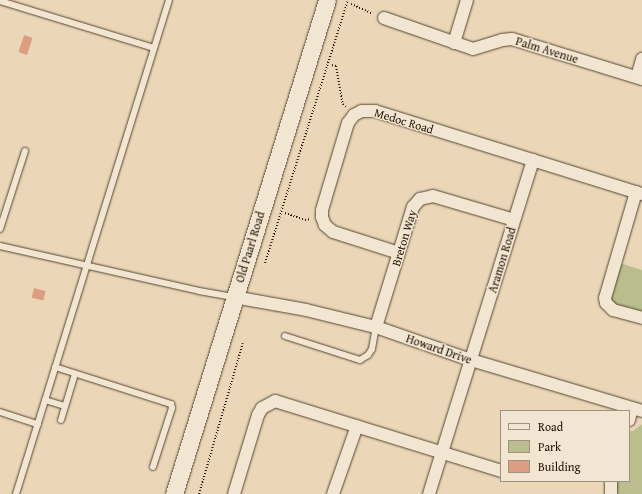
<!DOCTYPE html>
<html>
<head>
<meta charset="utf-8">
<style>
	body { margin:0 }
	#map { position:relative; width:642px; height:494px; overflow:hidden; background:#ebd7b8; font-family:"Gentium Book Plus",serif }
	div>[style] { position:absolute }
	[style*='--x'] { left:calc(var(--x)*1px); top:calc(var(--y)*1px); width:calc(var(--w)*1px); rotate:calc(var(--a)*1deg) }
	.green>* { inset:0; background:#babd8d }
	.building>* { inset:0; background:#dc9d83; transform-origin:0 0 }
	.path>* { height:2px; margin-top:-1px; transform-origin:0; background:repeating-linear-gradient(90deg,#231404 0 1px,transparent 0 3px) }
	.roads { filter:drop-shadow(0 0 1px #554531) drop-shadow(0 0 1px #554531) }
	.lane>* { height:6px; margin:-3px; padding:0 3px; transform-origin:3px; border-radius:3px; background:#f2e5d1 }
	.street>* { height:12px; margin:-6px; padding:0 6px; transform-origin:6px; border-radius:6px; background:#f2e5d1 }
	.secondary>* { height:17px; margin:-8.5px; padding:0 8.5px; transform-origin:8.5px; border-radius:8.5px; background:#f2e5d1 }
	span { translate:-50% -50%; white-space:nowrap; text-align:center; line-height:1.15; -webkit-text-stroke:3px #f2e5d1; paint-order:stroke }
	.street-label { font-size:12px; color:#231404 }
	.legend { position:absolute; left:500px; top:410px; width:130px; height:72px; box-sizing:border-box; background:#f2e5d1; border:1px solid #9f917f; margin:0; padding:5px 7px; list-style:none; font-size:12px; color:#231404 }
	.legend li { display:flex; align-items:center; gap:8px; height:20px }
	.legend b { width:20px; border:1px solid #9f917f }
</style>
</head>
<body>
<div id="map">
	<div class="green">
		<i style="clip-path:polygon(619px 263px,642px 270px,642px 314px,618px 307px,610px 301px)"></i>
		<i style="clip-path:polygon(642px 424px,642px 494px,618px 494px,615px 490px,614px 481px,629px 481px,630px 431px,633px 431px)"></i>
	</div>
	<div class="building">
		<i style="left:24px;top:35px;width:9px;height:18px;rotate:18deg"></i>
		<i style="left:34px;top:288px;width:12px;height:10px;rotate:14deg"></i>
	</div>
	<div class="path">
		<i style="--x:351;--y:4;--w:24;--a:24"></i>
		<i style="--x:332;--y:65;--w:4;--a:14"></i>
		<i style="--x:336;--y:66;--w:39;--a:80"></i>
		<i style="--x:343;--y:104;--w:4;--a:45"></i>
		<i style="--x:285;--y:213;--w:21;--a:19"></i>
		<i style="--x:305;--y:220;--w:6;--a:-9"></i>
		<i style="--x:265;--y:263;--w:276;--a:-72.5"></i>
		<i style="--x:199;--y:494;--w:157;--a:-73.8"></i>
	</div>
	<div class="roads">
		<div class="lane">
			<i style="--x:0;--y:1;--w:161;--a:17"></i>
			<i style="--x:0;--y:229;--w:82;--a:-72.2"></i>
			<i style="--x:0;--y:246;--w:204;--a:12.7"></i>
			<i style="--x:199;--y:291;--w:36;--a:10"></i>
			<i style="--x:285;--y:336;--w:79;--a:17.7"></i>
			<i style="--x:360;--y:360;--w:9;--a:-32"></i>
			<i style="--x:368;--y:355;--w:7;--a:-56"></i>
			<i style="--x:372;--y:349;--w:22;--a:-80"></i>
			<i style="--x:55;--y:367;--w:122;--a:17.7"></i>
			<i style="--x:171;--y:404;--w:4;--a:76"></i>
			<i style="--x:172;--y:408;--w:62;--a:107.9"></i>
			<i style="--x:45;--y:400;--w:21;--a:17"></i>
			<i style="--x:0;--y:412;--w:40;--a:18"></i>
			<i style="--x:61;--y:420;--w:48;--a:-73.1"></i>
			<i style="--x:16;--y:494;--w:517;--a:-72.79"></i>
		</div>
		<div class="street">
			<i style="--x:384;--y:18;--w:94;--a:19.2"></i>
			<i style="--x:473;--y:49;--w:30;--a:-17"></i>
			<i style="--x:502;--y:40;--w:10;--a:-6"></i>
			<i style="--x:512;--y:39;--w:136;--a:17.1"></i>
			<i style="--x:454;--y:43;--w:45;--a:-73.2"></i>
			<i style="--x:637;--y:77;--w:19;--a:-74"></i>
			<i style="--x:636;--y:192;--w:110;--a:106.3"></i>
			<i style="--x:605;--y:298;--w:5;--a:79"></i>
			<i style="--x:606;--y:303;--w:10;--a:45"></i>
			<i style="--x:613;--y:310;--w:30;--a:15"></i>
			<i style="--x:399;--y:253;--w:69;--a:-162.3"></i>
			<i style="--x:333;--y:232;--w:11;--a:-139"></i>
			<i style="--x:325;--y:225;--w:9;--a:-111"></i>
			<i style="--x:322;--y:217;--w:7;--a:-90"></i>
			<i style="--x:322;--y:210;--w:91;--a:-73.4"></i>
			<i style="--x:348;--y:123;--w:10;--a:-53"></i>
			<i style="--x:354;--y:115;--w:9;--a:-27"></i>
			<i style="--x:362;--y:111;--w:13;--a:0"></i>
			<i style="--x:375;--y:111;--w:280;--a:17.3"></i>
			<i style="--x:234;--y:297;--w:73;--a:10.2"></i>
			<i style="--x:306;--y:310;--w:72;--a:13.7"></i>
			<i style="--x:376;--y:327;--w:101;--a:19.2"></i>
			<i style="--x:471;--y:360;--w:178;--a:16.6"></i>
			<i style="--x:376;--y:327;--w:126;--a:-72.9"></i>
			<i style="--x:413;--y:207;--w:11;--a:-49"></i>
			<i style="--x:420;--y:199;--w:13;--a:-13"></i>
			<i style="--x:433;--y:196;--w:84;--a:16.5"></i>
			<i style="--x:629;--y:420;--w:12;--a:-76"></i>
			<i style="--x:611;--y:481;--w:13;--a:90"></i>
			<i style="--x:234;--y:494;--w:83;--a:-73.1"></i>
			<i style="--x:258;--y:415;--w:8;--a:-60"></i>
			<i style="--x:262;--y:408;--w:15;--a:-28"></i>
			<i style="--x:275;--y:401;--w:237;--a:17.2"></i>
			<i style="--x:333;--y:494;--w:72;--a:-70.6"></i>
			<i style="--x:429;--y:494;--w:350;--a:-72.7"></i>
		</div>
		<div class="secondary">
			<i style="--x:174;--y:494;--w:517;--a:-72.79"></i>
		</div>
	</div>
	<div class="street-label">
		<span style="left:547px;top:50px;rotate:17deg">Palm Avenue</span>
		<span style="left:404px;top:121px;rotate:17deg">Medoc Road</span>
		<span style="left:404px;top:238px;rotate:-73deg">Breton Way</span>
		<span style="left:250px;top:247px;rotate:-73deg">Old Paarl Road</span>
		<span style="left:502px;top:260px;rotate:-73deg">Aramon Road</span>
		<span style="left:439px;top:349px;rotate:19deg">Howard Drive</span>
	</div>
	<ul class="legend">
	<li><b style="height:5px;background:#f2e5d1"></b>Road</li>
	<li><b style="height:11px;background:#babd8d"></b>Park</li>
	<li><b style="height:11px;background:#dc9d83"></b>Building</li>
	</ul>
</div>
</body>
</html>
